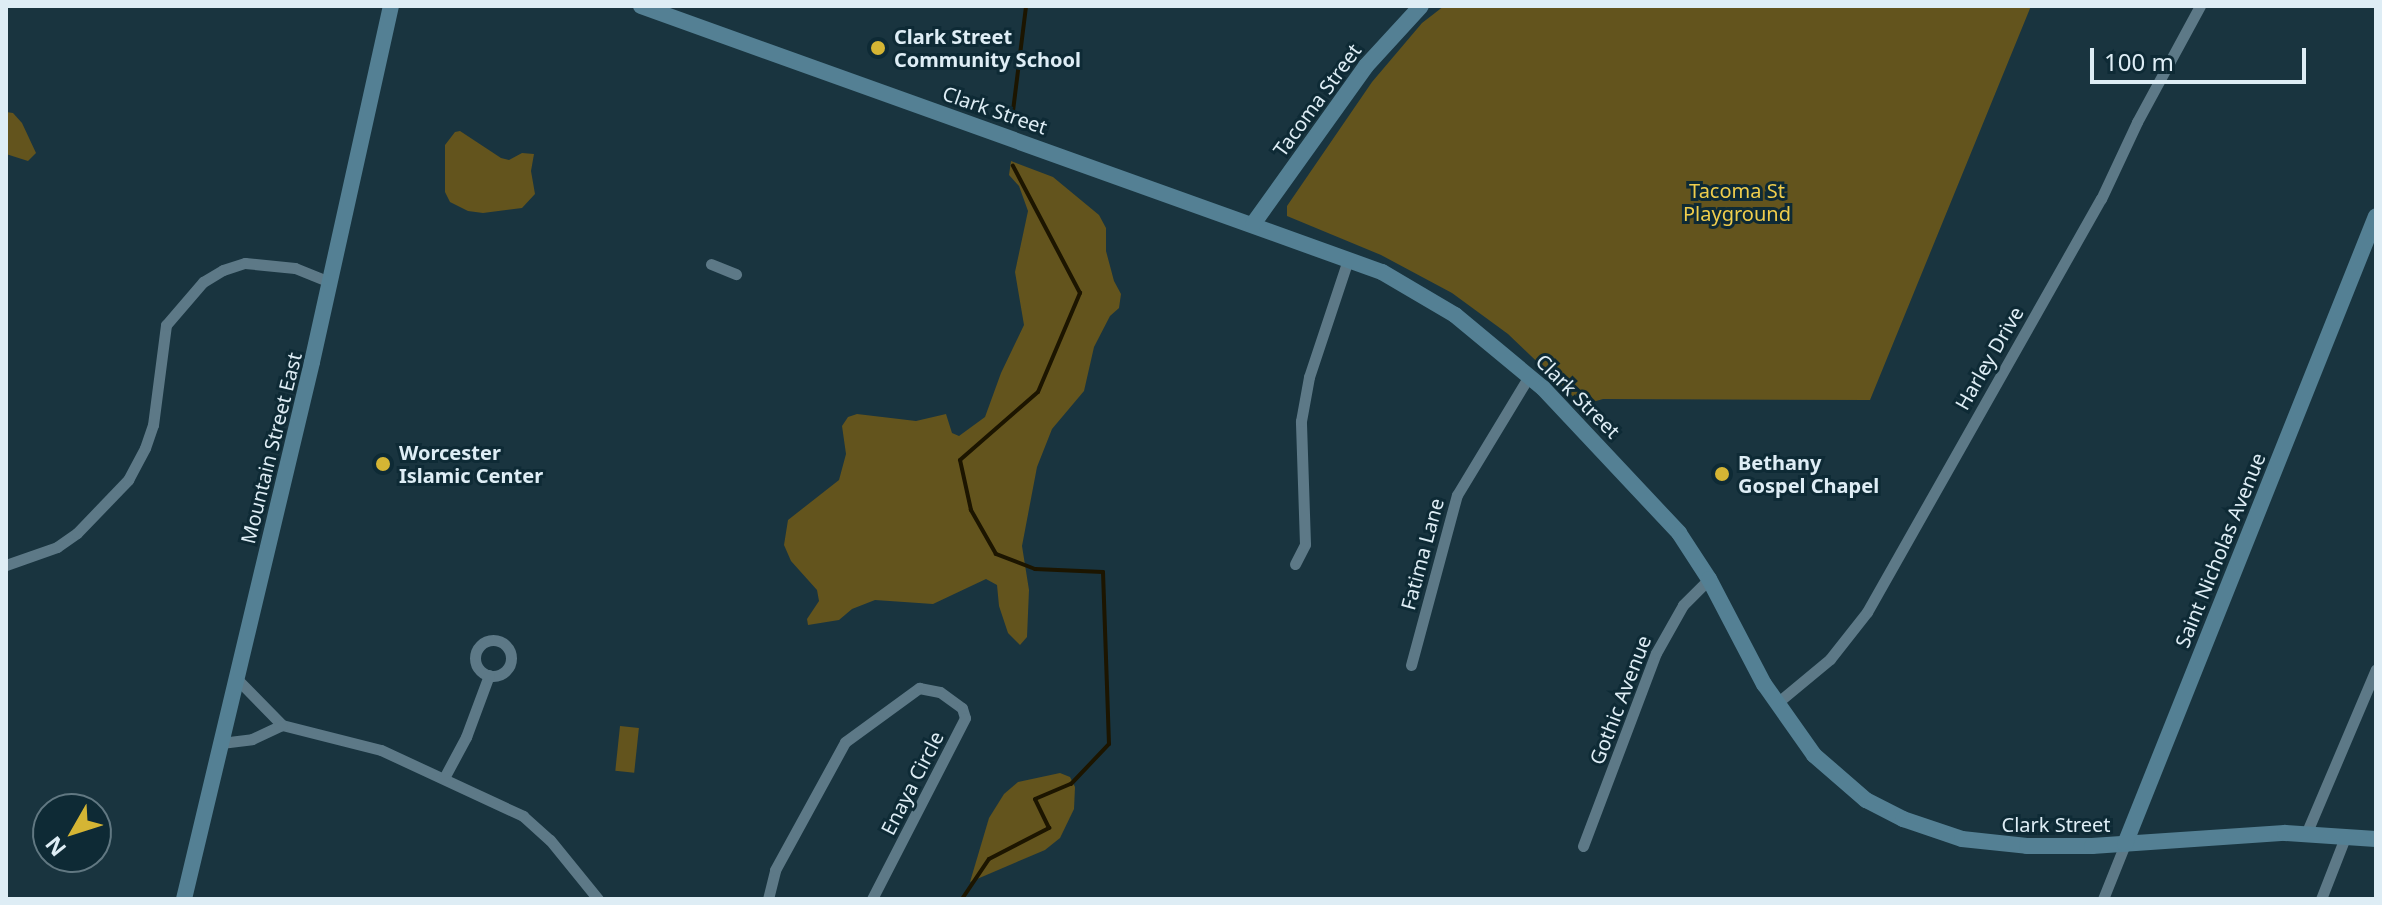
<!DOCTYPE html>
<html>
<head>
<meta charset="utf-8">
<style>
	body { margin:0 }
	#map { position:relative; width:2382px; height:905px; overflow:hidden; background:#19343f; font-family:"Noto Sans",sans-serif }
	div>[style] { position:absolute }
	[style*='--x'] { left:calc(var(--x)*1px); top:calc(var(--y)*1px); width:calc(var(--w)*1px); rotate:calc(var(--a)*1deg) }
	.green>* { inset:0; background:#63541d; transform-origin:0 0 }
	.stream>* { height:4px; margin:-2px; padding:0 2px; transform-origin:2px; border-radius:2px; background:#1c1500 }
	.street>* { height:11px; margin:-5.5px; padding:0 5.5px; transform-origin:5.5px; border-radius:5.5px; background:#5d7987 }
	.street>.ring { margin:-5.5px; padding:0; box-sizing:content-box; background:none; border:11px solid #5d7987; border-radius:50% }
	.secondary>* { height:16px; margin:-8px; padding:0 8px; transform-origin:8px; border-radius:8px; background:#548094 }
	.dots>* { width:22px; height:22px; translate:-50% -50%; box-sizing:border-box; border:4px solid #0e2a35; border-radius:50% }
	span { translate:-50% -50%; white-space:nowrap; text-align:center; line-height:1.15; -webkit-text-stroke:6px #0e2a35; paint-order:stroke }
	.poi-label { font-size:20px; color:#deedf5; font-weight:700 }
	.left { translate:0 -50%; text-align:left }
	.street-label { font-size:20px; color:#deedf5 }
	.park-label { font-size:20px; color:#efcd4c }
	.frame { position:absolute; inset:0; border:8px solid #deedf5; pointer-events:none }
	.north { position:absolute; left:32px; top:793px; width:80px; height:80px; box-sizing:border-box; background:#0e2a35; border:2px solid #617882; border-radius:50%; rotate:231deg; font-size:22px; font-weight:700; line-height:32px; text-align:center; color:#deedf5 }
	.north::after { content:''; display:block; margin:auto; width:28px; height:36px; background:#d5b534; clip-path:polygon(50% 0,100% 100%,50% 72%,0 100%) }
	.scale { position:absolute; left:2090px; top:48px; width:216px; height:36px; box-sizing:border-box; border:4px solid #deedf5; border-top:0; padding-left:10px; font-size:24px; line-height:28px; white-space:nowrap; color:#deedf5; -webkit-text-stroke:6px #0e2a35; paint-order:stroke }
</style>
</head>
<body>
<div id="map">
	<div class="green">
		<i style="clip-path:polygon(1444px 6px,2031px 6px,1870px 400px,1603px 399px,1582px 405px,1508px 334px,1452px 293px,1381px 255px,1287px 216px,1287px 206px,1372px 82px,1422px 23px)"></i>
		<i style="clip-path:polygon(6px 112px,13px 113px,22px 123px,36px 153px,28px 161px,6px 154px)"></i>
		<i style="clip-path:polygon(460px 131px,501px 158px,509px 160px,522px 153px,534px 154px,531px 171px,535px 194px,522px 208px,483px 213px,468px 211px,450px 202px,445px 192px,445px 145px,455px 132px)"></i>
		<i style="clip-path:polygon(1011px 161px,1053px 177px,1099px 215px,1106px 228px,1106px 251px,1114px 281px,1121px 294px,1119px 308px,1110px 316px,1094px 347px,1084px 391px,1052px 429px,1037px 467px,1022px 546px,1029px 590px,1027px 637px,1020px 645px,1008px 633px,999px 606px,997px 585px,986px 579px,933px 604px,875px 600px,852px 609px,839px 620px,808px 625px,807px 619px,819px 601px,817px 590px,791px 561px,784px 545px,788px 520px,839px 480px,846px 454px,842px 426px,848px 417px,857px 414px,916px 421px,946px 414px,952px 433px,959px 436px,985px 417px,1001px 373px,1024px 325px,1015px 272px,1028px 211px,1019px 186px,1009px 175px)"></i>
		<i style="left:620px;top:726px;width:19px;height:45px;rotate:6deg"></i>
		<i style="clip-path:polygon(1060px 773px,1070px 777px,1075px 787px,1074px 809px,1060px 838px,1045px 850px,970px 882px,989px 818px,1004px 794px,1018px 782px)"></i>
	</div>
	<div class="stream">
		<i style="--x:1012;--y:119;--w:114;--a:-82.9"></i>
		<i style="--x:962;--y:899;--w:48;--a:-56"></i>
		<i style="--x:989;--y:859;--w:68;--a:-27.3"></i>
		<i style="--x:1049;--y:828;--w:32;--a:-116"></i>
		<i style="--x:1035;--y:799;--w:39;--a:-23"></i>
		<i style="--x:1071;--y:784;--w:55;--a:-46.5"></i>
		<i style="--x:1109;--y:744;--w:172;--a:-92"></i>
		<i style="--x:1103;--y:572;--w:68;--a:-177.5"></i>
		<i style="--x:1035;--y:569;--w:42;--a:-159"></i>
		<i style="--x:996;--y:554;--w:51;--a:-119.6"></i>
		<i style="--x:971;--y:510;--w:51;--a:-102.4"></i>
		<i style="--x:960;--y:460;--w:103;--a:-41.1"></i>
		<i style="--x:1038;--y:392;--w:108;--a:-67"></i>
		<i style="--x:1080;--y:293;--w:144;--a:-117.8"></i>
	</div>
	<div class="street">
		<i style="--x:711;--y:264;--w:27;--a:22"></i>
		<i style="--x:1295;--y:564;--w:22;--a:-63"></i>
		<i style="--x:1305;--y:544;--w:123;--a:-91.9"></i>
		<i style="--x:1301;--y:421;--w:45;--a:-79.7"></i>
		<i style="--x:1309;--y:377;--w:123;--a:-71.6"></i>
		<i style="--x:6;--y:565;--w:54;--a:-19.4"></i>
		<i style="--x:57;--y:547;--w:24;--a:-35"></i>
		<i style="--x:77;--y:533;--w:74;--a:-46.1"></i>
		<i style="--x:128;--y:480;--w:36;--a:-62"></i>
		<i style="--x:145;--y:448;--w:24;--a:-71"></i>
		<i style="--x:153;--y:425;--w:101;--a:-82.6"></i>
		<i style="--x:166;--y:325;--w:57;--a:-49.3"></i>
		<i style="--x:203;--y:282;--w:23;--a:-31"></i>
		<i style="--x:223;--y:270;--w:23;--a:-18"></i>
		<i style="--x:245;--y:263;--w:50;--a:5.7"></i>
		<i style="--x:295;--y:268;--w:38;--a:22"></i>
		<i class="ring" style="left:475px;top:640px;width:25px;height:25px"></i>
		<i style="--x:1411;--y:665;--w:176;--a:-74.9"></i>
		<i style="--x:1457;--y:495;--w:139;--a:-58.8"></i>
		<i style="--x:236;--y:678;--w:66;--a:45.6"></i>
		<i style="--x:282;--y:725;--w:102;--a:14.2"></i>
		<i style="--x:381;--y:750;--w:157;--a:24.9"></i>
		<i style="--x:523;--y:816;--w:36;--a:42"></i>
		<i style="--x:550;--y:840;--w:76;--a:50.9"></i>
		<i style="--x:1777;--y:703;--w:69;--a:-39.7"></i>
		<i style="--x:1830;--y:659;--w:60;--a:-51.8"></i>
		<i style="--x:1867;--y:612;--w:475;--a:-60.5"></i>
		<i style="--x:2101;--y:199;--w:85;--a:-64.9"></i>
		<i style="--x:2137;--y:122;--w:132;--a:-61.5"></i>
		<i style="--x:221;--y:743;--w:31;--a:-7"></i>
		<i style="--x:252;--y:739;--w:33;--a:-25"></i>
		<i style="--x:444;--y:778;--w:47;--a:-61.8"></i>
		<i style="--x:466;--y:737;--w:66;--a:-69.6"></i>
		<i style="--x:2306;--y:834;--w:179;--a:-67"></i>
		<i style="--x:1583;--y:846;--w:206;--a:-69.3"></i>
		<i style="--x:1656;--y:653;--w:55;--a:-60.6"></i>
		<i style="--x:1683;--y:605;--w:37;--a:-45"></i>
		<i style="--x:768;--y:899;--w:30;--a:-76"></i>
		<i style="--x:775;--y:870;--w:146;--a:-61.3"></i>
		<i style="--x:845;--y:742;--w:92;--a:-36.1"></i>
		<i style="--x:919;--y:688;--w:21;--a:11"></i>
		<i style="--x:940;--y:692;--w:27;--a:36"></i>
		<i style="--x:962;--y:708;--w:10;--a:73"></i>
		<i style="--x:965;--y:718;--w:203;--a:117.2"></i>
		<i style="--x:2103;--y:899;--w:59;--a:-68.2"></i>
		<i style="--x:2321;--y:899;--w:69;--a:-68.7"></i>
	</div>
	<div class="secondary">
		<i style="--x:641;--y:6;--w:787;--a:19.75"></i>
		<i style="--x:1382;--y:272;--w:85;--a:30.5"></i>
		<i style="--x:1455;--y:315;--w:114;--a:39.7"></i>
		<i style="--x:1543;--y:388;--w:199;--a:46.8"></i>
		<i style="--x:1679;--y:533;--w:55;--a:56.9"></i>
		<i style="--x:1709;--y:579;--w:119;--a:62.4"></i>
		<i style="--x:1764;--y:684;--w:87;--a:54.8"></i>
		<i style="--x:1814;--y:755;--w:69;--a:40.9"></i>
		<i style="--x:1866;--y:800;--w:42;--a:27.2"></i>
		<i style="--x:1903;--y:819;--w:62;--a:18.7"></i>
		<i style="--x:1962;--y:839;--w:65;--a:6.1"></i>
		<i style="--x:2027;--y:846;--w:65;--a:0"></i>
		<i style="--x:2092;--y:846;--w:193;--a:-3.9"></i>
		<i style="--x:2285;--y:833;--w:91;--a:3.8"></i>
		<i style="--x:1253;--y:224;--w:194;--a:-54.4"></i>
		<i style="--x:1366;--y:66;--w:81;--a:-47.5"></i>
		<i style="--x:2125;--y:844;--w:676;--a:-68.21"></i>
		<i style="--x:184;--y:899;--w:552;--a:-76.59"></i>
		<i style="--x:312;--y:362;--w:365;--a:-77.5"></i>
	</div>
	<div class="dots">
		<i style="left:878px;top:48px;background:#d5b534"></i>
		<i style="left:383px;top:464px;background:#d5b534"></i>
		<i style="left:1722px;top:474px;background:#d5b534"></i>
	</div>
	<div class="poi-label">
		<span class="left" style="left:894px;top:48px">Clark Street<br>Community School</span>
		<span class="left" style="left:399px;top:464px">Worcester<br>Islamic Center</span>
		<span class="left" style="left:1738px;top:474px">Bethany<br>Gospel Chapel</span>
	</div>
	<div class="street-label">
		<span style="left:1317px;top:100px;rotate:-54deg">Tacoma Street</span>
		<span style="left:995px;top:110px;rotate:19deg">Clark Street</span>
		<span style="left:1989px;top:358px;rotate:-60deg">Harley Drive</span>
		<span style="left:1578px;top:396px;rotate:45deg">Clark Street</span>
		<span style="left:271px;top:448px;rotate:-76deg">Mountain Street East</span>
		<span style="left:2220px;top:550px;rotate:-68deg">Saint Nicholas Avenue</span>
		<span style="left:1422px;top:554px;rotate:-75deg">Fatima Lane</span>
		<span style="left:1620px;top:700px;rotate:-69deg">Gothic Avenue</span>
		<span style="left:912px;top:783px;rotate:-63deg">Enaya Circle</span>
		<span style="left:2056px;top:824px">Clark Street</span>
	</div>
	<div class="park-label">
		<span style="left:1737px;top:202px">Tacoma St<br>Playground</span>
	</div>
	<div class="frame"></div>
	<div class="north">N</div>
	<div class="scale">100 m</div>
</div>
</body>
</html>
